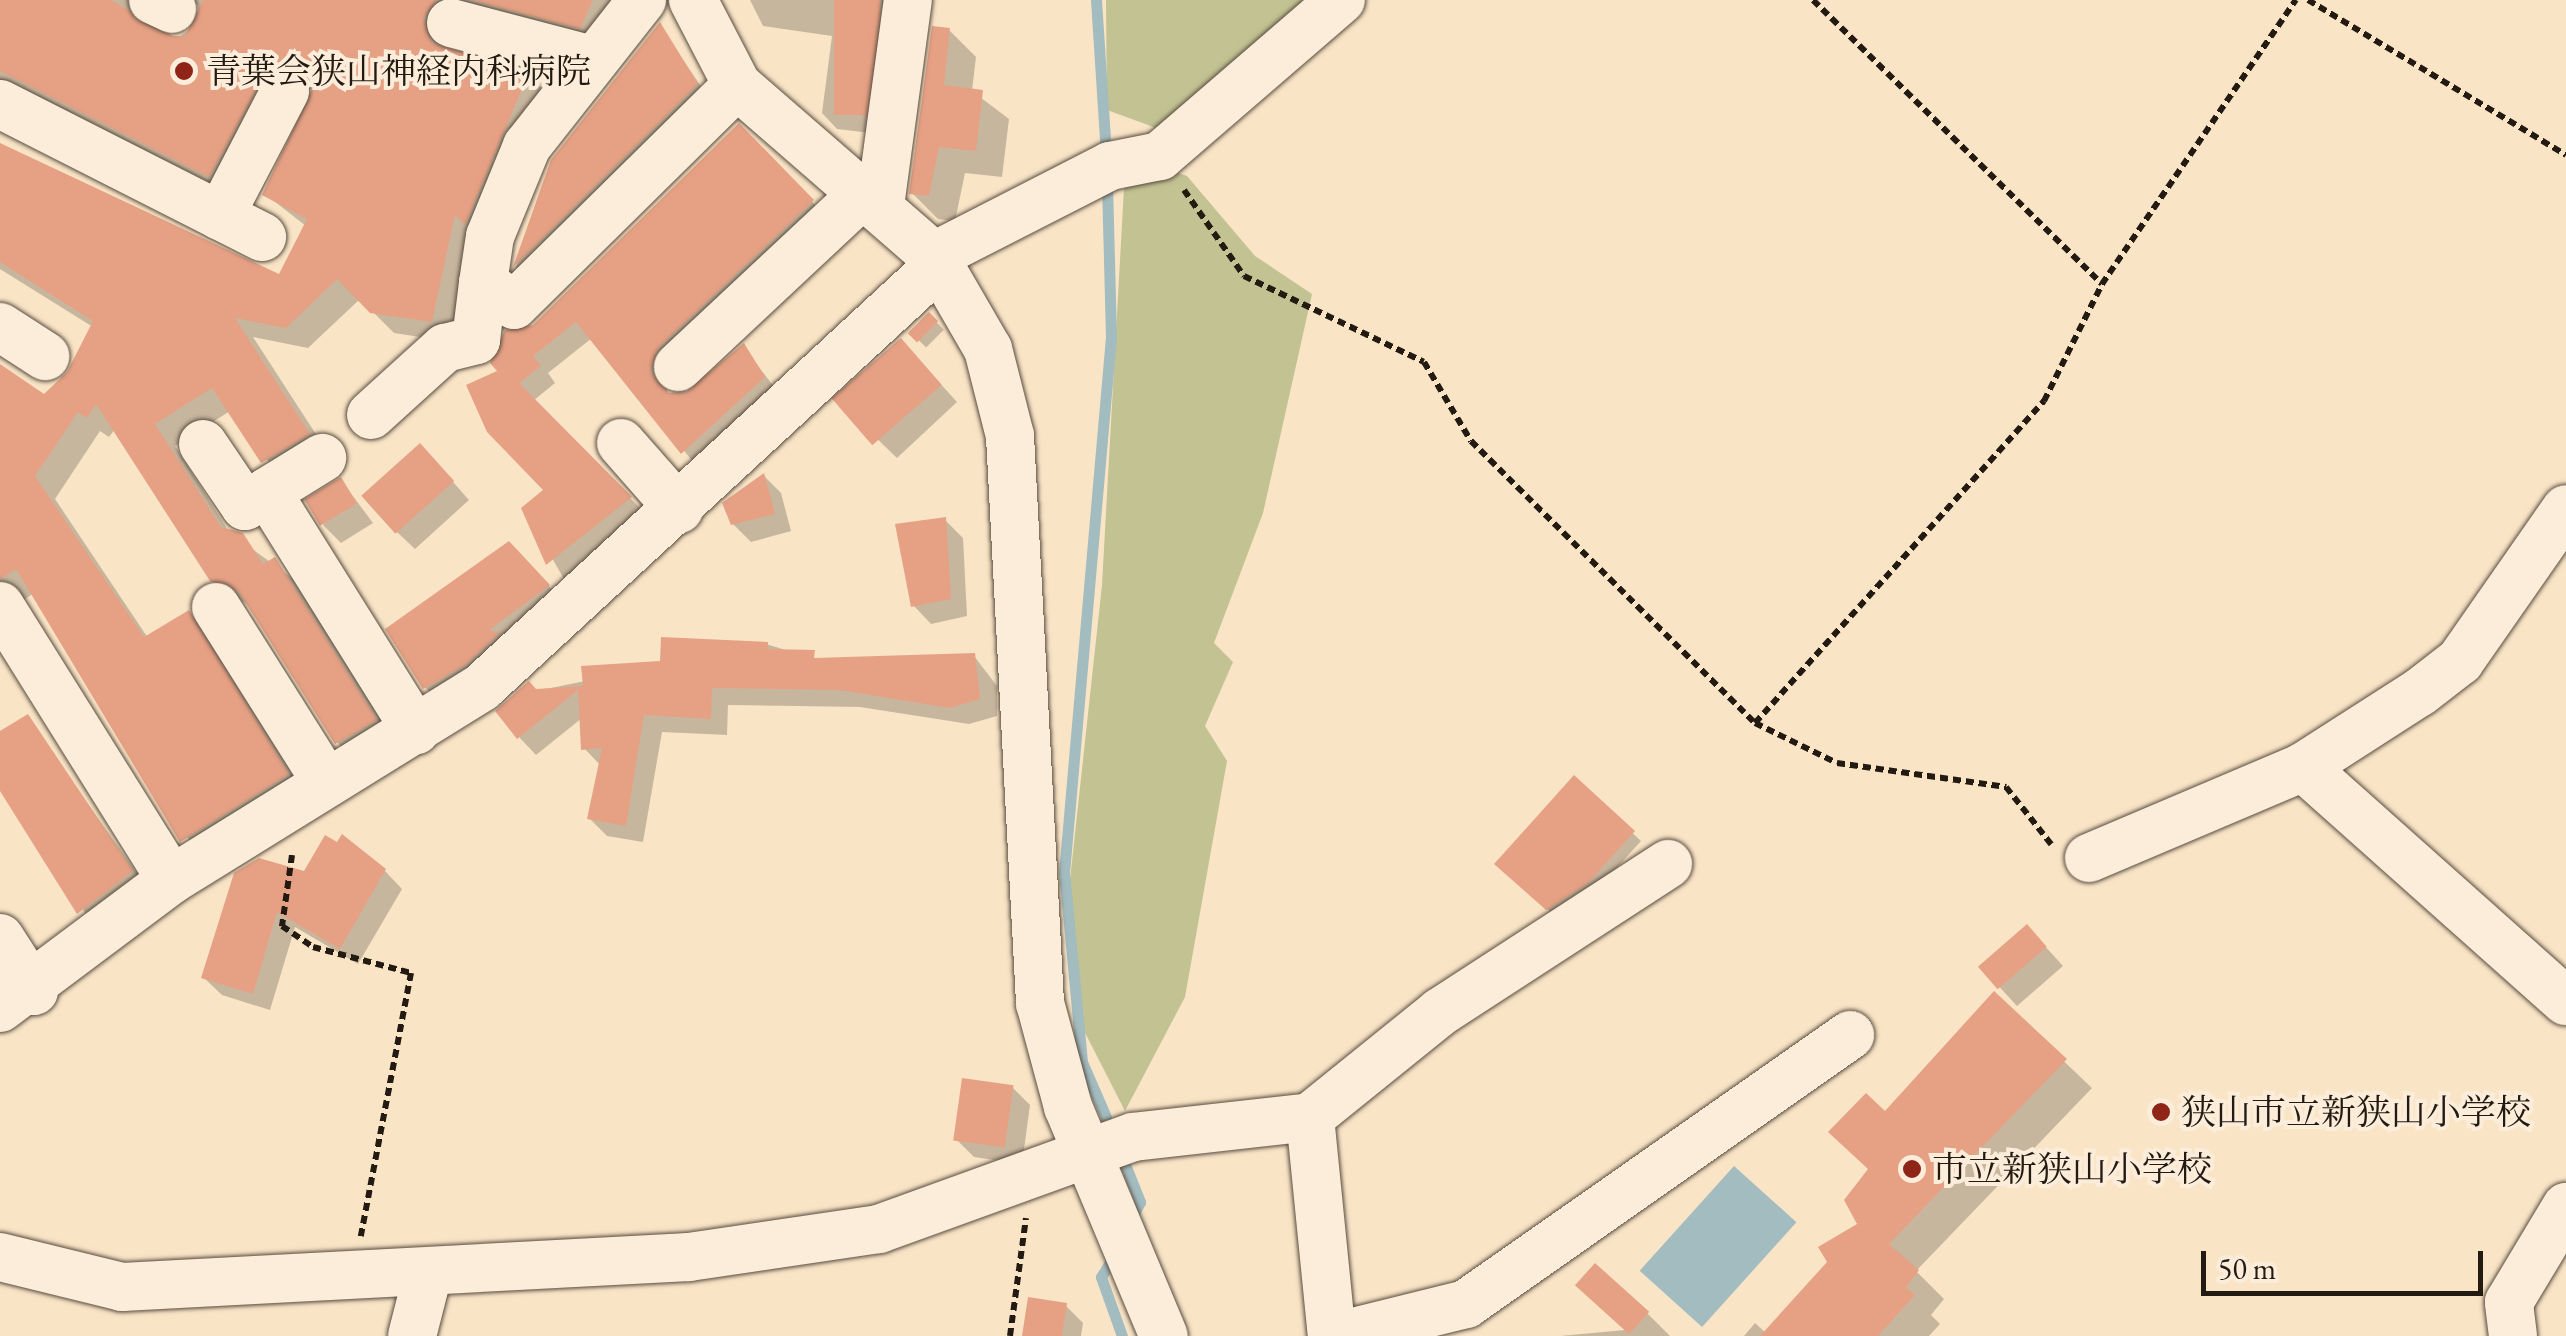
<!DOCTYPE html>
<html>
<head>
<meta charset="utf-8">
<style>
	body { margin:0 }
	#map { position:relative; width:2566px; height:1336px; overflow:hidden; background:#f9e4c6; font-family:"EB Garamond","Noto Serif JP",serif }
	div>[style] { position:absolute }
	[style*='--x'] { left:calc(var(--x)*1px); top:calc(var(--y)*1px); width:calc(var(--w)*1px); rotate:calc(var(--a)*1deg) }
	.green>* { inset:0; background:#c2c292 }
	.water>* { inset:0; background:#a3bcc0; transform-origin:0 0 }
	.shadow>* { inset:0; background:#0003; transform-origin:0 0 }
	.stream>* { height:11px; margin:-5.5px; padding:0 5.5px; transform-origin:5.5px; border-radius:5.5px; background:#a3bcc0 }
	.building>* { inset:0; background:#e6a185; transform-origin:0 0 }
	.path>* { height:6px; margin-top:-3px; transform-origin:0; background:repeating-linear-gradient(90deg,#231a12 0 8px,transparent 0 13px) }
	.roads { filter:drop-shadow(0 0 2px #584c3f) drop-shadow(0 0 2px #584c3f) }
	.minor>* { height:48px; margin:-24px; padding:0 24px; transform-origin:24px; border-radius:24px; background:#fbedda }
	.dots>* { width:28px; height:28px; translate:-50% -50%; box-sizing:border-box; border:5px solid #fbedda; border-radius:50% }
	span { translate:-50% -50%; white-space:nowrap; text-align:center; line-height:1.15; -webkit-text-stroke:8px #fbedda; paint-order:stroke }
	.poi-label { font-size:35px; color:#231a12 }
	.left { translate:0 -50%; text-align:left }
	.scale { position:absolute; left:2201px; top:1251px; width:282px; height:45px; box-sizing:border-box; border:5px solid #231a12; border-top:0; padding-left:12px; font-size:30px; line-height:35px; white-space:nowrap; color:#231a12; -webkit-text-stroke:8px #fbedda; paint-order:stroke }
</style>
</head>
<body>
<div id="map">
	<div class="green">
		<i style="clip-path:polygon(1106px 0,1318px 0,1159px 129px,1107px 110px)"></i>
		<i style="clip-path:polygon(1153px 164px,1187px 176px,1255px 256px,1312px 294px,1263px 513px,1214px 643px,1233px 662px,1205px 726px,1227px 761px,1185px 997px,1125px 1111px,1078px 1019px,1069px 889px,1102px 585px,1124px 188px)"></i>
	</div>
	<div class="water">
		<i style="left:1734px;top:1166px;width:84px;height:141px;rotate:42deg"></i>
	</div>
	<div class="shadow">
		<i style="clip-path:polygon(0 0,162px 0,146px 27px,176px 39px,199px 23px,198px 5px,187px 0,613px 0,605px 49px,445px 37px,445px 52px,527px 74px,549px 95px,453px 342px,394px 333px,360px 299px,308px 348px,253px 337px,330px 456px,285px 483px,230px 411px,175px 446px,229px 532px,296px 581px,397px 742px,358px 764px,337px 742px,253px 609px,212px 579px,115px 429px,109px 437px,100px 431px,55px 499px,148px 638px,189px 613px,210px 634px,309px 797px,203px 862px,34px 593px,0 616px,0 367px,44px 397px,70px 373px,93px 327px,0 269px,0 146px,280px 277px,306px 226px,265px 194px,312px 89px,282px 98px,231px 197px,0 110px)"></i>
		<i style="clip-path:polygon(750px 0,900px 0,879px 134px,837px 129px,822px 113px,832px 36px,763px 26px)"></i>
		<i style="clip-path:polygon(660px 25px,706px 94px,528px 279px,516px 267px,553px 161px)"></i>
		<i style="clip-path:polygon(949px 30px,976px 57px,972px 91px,1009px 119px,1002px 177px,965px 173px,955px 221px,938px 219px,912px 193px)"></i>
		<i style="clip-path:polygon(739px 127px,828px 218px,667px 375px,667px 393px,697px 390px,744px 347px,780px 395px,699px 469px,592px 338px,548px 373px,555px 383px,533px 401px,646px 514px,564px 579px,524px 509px,547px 490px,501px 372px,535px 327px)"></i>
		<i style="left:929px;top:315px;width:21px;height:25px;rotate:45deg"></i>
		<i style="clip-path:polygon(917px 358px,957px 402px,897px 458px,837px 400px)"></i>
		<i style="clip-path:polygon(437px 464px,469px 500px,415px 549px,397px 532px)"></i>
		<i style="clip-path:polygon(764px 476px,781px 493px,791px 531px,751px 542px,733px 524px)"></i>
		<i style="clip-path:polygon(341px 480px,373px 523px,341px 543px,323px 525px)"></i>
		<i style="clip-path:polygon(945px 520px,963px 538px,967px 616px,931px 624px,914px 606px)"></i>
		<i style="clip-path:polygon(527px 562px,565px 604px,442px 704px,425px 687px)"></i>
		<i style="clip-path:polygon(766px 644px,821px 661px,974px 656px,997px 686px,997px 716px,969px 724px,860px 707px,728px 705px,727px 735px,662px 732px,643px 842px,607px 836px,590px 819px,601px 766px,584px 748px,582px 718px,536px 755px,519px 737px,536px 691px)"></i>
		<i style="clip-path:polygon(27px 718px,149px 890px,97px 930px,0 788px,0 734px)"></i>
		<i style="clip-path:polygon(1574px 779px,1641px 841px,1596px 891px,1556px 917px,1505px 872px)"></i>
		<i style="clip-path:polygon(385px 871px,402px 889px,358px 964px,295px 927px,270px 1010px,222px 995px,204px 978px,305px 874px)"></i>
		<i style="clip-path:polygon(2044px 945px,2063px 966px,2017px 1006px,1981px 967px)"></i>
		<i style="clip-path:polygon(1994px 995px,2092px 1088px,1916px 1271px,1944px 1299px,1931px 1315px,1940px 1324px,1929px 1336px,1744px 1336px,1755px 1323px,1766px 1333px,1861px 1225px,1886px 1115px)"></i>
		<i style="clip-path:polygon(1013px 1088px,1030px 1105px,1022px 1164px,974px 1157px,956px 1139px)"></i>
		<i style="clip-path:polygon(1065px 1305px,1083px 1323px,1081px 1336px,1024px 1336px)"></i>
		<i style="clip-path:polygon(1647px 1313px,1670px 1336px,1560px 1336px,1625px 1330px)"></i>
	</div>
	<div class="stream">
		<i style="--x:1096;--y:0;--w:156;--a:86.3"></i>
		<i style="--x:1106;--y:1117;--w:60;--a:-113.6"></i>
		<i style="--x:1082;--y:1062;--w:190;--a:-95.4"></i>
		<i style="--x:1064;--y:873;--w:538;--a:-84.99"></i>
		<i style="--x:1111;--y:337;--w:158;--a:-91.5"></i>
		<i style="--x:1121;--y:1154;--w:52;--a:68.4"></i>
		<i style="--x:1140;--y:1202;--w:15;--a:118"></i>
		<i style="--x:1111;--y:1261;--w:19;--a:122"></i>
		<i style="--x:1101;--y:1277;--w:63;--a:70.4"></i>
	</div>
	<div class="building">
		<i style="clip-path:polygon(0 0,111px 0,173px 36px,185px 36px,203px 0,437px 0,424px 17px,432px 43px,529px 72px,465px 225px,455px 215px,432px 322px,370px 313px,337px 279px,286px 328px,235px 318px,310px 434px,261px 463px,212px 388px,155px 424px,221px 527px,243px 533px,263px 564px,275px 557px,377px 720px,335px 744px,239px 592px,210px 581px,96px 404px,87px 418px,78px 412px,35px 476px,144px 637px,189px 610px,289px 774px,180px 842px,16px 569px,0 579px,0 364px,44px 394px,67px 372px,93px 321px,0 262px,0 143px,279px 274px,307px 219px,262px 195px,312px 89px,297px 66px,269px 68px,209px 177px,0 71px)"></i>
		<i style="clip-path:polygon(472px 0,593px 0,580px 29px)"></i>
		<i style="left:834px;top:0;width:46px;height:115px"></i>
		<i style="clip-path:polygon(660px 22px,698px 84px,513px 267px,551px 160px)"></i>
		<i style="clip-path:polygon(932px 26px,950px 28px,944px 85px,983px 90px,976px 151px,939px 147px,929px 196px,909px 194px)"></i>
		<i style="clip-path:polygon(739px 123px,814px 200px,659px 347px,651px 372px,669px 393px,685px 393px,744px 343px,765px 377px,681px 454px,576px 322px,533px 356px,541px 366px,519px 383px,632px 497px,546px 565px,521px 508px,543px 490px,487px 432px,466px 385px,497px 371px,490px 363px,505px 330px,533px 325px)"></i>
		<i style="left:929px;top:312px;width:13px;height:30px;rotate:45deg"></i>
		<i style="left:901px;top:338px;width:62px;height:92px;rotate:49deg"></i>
		<i style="left:420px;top:443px;width:51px;height:79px;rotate:48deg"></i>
		<i style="clip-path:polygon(764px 473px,775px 514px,731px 525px,722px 503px)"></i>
		<i style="left:341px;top:477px;width:31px;height:43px;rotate:59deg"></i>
		<i style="clip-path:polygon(946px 517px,951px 599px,911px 607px,895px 524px)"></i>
		<i style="clip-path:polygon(509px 541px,550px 585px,489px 630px,500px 633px,465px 665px,423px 689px,385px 629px)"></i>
		<i style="clip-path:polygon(661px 637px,768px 642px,768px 649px,815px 650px,814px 658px,975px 653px,980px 699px,950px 708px,840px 690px,712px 688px,711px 719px,644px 715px,626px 826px,587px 819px,602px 748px,581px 750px,578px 690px,517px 739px,495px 711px,529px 681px,536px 689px,583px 686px,581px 666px,660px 661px)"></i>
		<i style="clip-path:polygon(28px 714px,133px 871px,77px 914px,0 791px,0 731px)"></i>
		<i style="clip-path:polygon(1574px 775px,1635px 831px,1588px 883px,1546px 910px,1494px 864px)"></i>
		<i style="clip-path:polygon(342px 834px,386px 869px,340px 949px,277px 912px,253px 994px,201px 978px,234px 873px,259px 858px,304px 871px,325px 835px,337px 842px)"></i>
		<i style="left:2027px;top:924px;width:30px;height:65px;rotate:49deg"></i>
		<i style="clip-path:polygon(1994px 991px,2067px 1059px,1889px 1244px,1919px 1270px,1906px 1287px,1915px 1295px,1878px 1336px,1760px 1336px,1827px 1262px,1818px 1247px,1857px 1224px,1844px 1200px,1868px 1169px,1828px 1132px,1866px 1093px,1885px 1111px)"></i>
		<i style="left:962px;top:1078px;width:52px;height:63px;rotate:8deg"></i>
		<i style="left:1595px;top:1263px;width:73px;height:30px;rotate:42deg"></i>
		<i style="clip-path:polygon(1028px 1297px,1067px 1303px,1062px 1336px,1022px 1336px)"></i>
	</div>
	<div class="path">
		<i style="--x:1813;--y:0;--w:405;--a:44.5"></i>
		<i style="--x:2308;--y:0;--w:301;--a:31"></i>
		<i style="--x:1184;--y:190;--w:105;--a:55.1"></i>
		<i style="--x:1244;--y:276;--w:199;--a:25.5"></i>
		<i style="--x:1424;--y:362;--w:92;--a:59.3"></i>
		<i style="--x:1471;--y:441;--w:400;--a:44.8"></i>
		<i style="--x:1755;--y:723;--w:91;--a:26"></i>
		<i style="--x:1837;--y:763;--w:171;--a:8.1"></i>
		<i style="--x:2006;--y:787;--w:73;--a:51.7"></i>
		<i style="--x:1755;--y:723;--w:433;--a:-48.1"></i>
		<i style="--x:2044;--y:401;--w:131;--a:-63.6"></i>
		<i style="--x:2102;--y:284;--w:344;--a:-55.7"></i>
		<i style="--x:292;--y:855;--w:72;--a:98"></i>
		<i style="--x:282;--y:926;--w:37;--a:34"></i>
		<i style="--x:313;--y:947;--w:101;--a:14.9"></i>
		<i style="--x:411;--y:973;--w:268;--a:100.8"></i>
		<i style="--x:1010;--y:1336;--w:119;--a:-82.3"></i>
	</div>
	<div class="roads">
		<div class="minor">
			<i style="--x:153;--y:0;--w:21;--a:25"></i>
			<i style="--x:642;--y:0;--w:186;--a:128.2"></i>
			<i style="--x:527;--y:146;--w:97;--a:112.3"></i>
			<i style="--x:490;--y:236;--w:48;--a:98.5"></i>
			<i style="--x:483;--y:283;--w:38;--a:35"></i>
			<i style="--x:514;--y:305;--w:313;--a:-44.6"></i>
			<i style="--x:693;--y:0;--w:96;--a:62.6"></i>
			<i style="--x:737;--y:85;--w:261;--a:41"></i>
			<i style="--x:934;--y:256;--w:108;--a:59.9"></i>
			<i style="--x:988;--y:349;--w:90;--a:75.8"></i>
			<i style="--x:1010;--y:436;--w:568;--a:86.97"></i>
			<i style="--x:1040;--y:1003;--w:108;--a:74.9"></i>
			<i style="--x:1068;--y:1107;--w:248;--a:67.3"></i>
			<i style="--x:451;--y:23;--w:142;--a:14.7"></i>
			<i style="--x:0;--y:104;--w:294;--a:26.9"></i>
			<i style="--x:880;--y:206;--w:208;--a:-82.3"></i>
			<i style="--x:220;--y:216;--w:141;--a:-62.5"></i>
			<i style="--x:934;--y:256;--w:198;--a:-27.1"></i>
			<i style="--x:1110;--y:166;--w:51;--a:-11.3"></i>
			<i style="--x:1160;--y:156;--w:239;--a:-40.8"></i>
			<i style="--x:0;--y:327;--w:54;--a:32.8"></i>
			<i style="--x:678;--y:367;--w:253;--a:-43.1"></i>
			<i style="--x:371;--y:415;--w:100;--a:-42.2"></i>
			<i style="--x:445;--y:348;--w:32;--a:-14"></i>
			<i style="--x:476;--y:340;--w:57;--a:-83"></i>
			<i style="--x:621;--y:443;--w:88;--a:48.7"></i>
			<i style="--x:203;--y:444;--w:75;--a:55.9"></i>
			<i style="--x:245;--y:506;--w:26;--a:-32"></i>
			<i style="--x:267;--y:492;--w:281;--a:58"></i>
			<i style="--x:267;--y:492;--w:65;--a:-31.7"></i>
			<i style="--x:0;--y:606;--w:323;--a:58"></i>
			<i style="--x:216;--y:607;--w:204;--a:57.8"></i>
			<i style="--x:2303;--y:767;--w:352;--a:41.7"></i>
			<i style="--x:2089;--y:858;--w:233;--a:-23"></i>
			<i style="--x:2303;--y:767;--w:139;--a:-32.7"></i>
			<i style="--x:2420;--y:692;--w:51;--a:-37.8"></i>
			<i style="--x:2460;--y:661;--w:185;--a:-55.1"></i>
			<i style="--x:0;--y:938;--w:63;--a:57.3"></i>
			<i style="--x:0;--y:1008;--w:214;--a:-36.8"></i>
			<i style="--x:171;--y:880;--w:366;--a:-31.8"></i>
			<i style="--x:482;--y:687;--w:622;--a:-42.72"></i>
			<i style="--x:1310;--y:1117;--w:220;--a:84.3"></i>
			<i style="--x:0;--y:1257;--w:126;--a:13.8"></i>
			<i style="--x:122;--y:1287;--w:568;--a:-3.03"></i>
			<i style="--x:689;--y:1257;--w:192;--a:-8.4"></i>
			<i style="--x:879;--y:1229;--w:270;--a:-19.9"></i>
			<i style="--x:1133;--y:1137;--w:178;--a:-6.4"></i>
			<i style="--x:1310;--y:1117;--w:167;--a:-38.9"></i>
			<i style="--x:1440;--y:1012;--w:272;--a:-33"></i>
			<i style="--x:412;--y:1336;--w:65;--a:-75.7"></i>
			<i style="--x:1337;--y:1336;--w:133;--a:-13.9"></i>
			<i style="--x:1466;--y:1304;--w:469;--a:-35"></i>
			<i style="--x:2513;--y:1336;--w:34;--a:-97"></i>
			<i style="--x:2509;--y:1302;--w:111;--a:-59"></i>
		</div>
	</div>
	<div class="dots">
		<i style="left:184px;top:71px;background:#8f2418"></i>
		<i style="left:2161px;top:1112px;background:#8f2418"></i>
		<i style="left:1912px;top:1169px;background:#8f2418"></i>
	</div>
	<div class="poi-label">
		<span class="left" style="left:206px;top:71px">青葉会狭山神経内科病院</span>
		<span class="left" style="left:2181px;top:1112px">狭山市立新狭山小学校</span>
		<span class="left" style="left:1932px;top:1169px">市立新狭山小学校</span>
	</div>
	<div class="scale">50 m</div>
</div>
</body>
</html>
